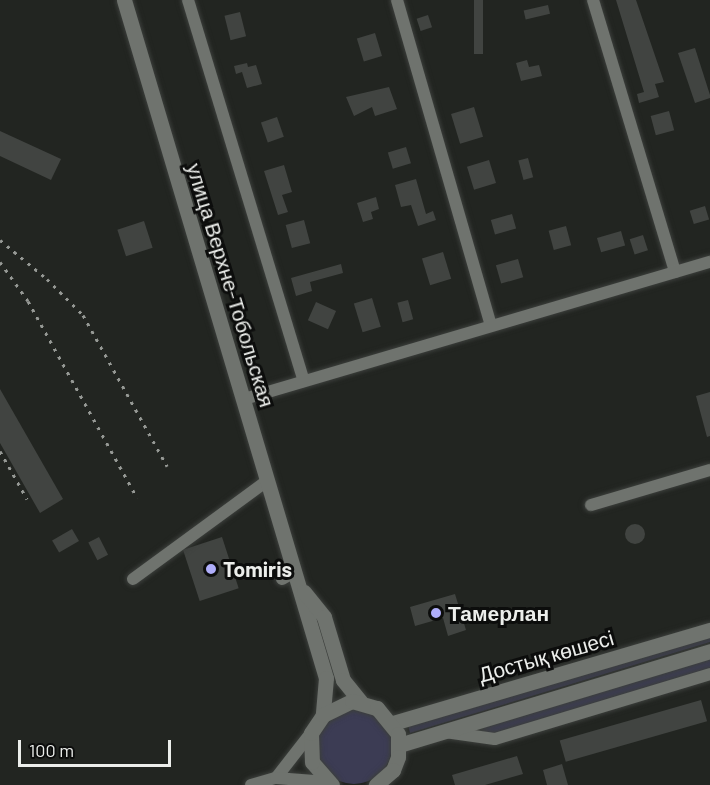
<!DOCTYPE html>
<html>
<head>
<meta charset="utf-8">
<style>
	body { margin:0 }
	#map { position:relative; width:710px; height:785px; overflow:hidden; background:#222521; font-family:Barlow,sans-serif }
	div>[style] { position:absolute }
	[style*='--x'] { left:calc(var(--x)*1px); top:calc(var(--y)*1px); width:calc(var(--w)*1px); rotate:calc(var(--a)*1deg) }
	.green>* { inset:0; background:#3c3c54 }
	.round { border-radius:50% }
	.building>* { inset:0; background:#414441; transform-origin:0 0 }
	.roads { filter:drop-shadow(0 0 2px #3c3f3c) drop-shadow(0 0 2px #3c3f3c) }
	.minor>* { height:12px; margin:-6px; padding:0 6px; transform-origin:6px; border-radius:6px; background:#6f736e }
	.tertiary>* { height:15px; margin:-7.5px; padding:0 7.5px; transform-origin:7.5px; border-radius:7.5px; background:#6f736e }
	.rail>* { height:3px; margin-top:-1.5px; transform-origin:0; background:repeating-linear-gradient(90deg,#969995 0 3px,transparent 0 9px) }
	.dots>* { width:16px; height:16px; translate:-50% -50%; box-sizing:border-box; border:3px solid #0c0d0c; border-radius:50% }
	span { translate:-50% -50%; white-space:nowrap; text-align:center; line-height:1.15; -webkit-text-stroke:6px #0c0d0c; paint-order:stroke }
	.street-label { font-size:21px; color:#eceeeb }
	.poi-label { font-size:21px; color:#eceeeb; font-weight:700 }
	.left { translate:0 -50%; text-align:left }
	.scale { position:absolute; left:18px; top:740px; width:153px; height:27px; box-sizing:border-box; border:3px solid #eceeeb; border-top:0; padding-left:8px; font-size:18px; line-height:21px; white-space:nowrap; color:#eceeeb; -webkit-text-stroke:4px #0c0d0c; paint-order:stroke }
</style>
</head>
<body>
<div id="map">
	<div class="green">
		<i style="clip-path:polygon(710px 634px,710px 642px,410px 733px,407px 721px)"></i>
		<i style="clip-path:polygon(710px 657px,710px 670px,492px 734px,465px 731px)"></i>
		<i class="round" style="left:316px;top:708px;width:76px;height:76px"></i>
	</div>
	<div class="building">
		<i style="left:474px;top:0;width:9px;height:54px"></i>
		<i style="clip-path:polygon(616px 0,636px 0,664px 82px,655px 84px,659px 97px,639px 103px,637px 94px,644px 92px)"></i>
		<i style="left:548px;top:5px;width:9px;height:25px;rotate:77deg"></i>
		<i style="left:240px;top:12px;width:25px;height:16px;rotate:76deg"></i>
		<i style="left:428px;top:15px;width:13px;height:12px;rotate:72deg"></i>
		<i style="left:375px;top:33px;width:24px;height:19px;rotate:73deg"></i>
		<i style="clip-path:polygon(695px 48px,710px 95px,710px 98px,695px 103px,678px 53px)"></i>
		<i style="clip-path:polygon(527px 60px,529px 67px,539px 65px,542px 76px,521px 81px,516px 63px)"></i>
		<i style="clip-path:polygon(247px 63px,248px 67px,256px 65px,262px 84px,247px 88px,242px 72px,236px 74px,234px 66px)"></i>
		<i style="clip-path:polygon(389px 87px,397px 109px,375px 116px,372px 107px,354px 116px,346px 97px)"></i>
		<i style="left:474px;top:107px;width:31px;height:24px;rotate:73deg"></i>
		<i style="left:669px;top:111px;width:20px;height:19px;rotate:75deg"></i>
		<i style="left:277px;top:117px;width:21px;height:17px;rotate:71deg"></i>
		<i style="clip-path:polygon(0 131px,61px 159px,51px 180px,0 156px)"></i>
		<i style="left:406px;top:147px;width:17px;height:19px;rotate:73deg"></i>
		<i style="left:528px;top:158px;width:20px;height:10px;rotate:75deg"></i>
		<i style="left:489px;top:160px;width:24px;height:23px;rotate:73deg"></i>
		<i style="clip-path:polygon(284px 165px,292px 192px,282px 195px,288px 212px,278px 215px,264px 171px)"></i>
		<i style="clip-path:polygon(416px 179px,426px 214px,433px 211px,436px 220px,418px 226px,411px 205px,401px 207px,395px 185px)"></i>
		<i style="clip-path:polygon(376px 197px,379px 209px,371px 212px,373px 219px,363px 222px,357px 203px)"></i>
		<i style="left:705px;top:206px;width:14px;height:16px;rotate:73deg"></i>
		<i style="left:512px;top:214px;width:15px;height:22px;rotate:74deg"></i>
		<i style="left:304px;top:220px;width:24px;height:19px;rotate:75deg"></i>
		<i style="left:144px;top:221px;width:28px;height:28px;rotate:72deg"></i>
		<i style="left:566px;top:226px;width:20px;height:18px;rotate:75deg"></i>
		<i style="left:621px;top:231px;width:15px;height:25px;rotate:74deg"></i>
		<i style="left:643px;top:235px;width:16px;height:14px;rotate:72deg"></i>
		<i style="left:443px;top:252px;width:28px;height:22px;rotate:73deg"></i>
		<i style="left:518px;top:259px;width:19px;height:23px;rotate:74deg"></i>
		<i style="clip-path:polygon(341px 264px,343px 273px,310px 282px,312px 291px,296px 296px,291px 278px)"></i>
		<i style="left:372px;top:298px;width:30px;height:19px;rotate:73deg"></i>
		<i style="left:408px;top:300px;width:20px;height:11px;rotate:75deg"></i>
		<i style="left:316px;top:302px;width:22px;height:20px;rotate:24deg"></i>
		<i style="clip-path:polygon(0 389px,63px 499px,40px 513px,0 443px)"></i>
		<i style="clip-path:polygon(710px 392px,710px 436px,707px 437px,696px 396px)"></i>
		<i class="round" style="left:625px;top:524px;width:20px;height:20px"></i>
		<i style="left:72px;top:529px;width:14px;height:23px;rotate:60deg"></i>
		<i style="left:99px;top:537px;width:20px;height:12px;rotate:63deg"></i>
		<i style="left:222px;top:537px;width:54px;height:41px;rotate:72deg"></i>
		<i style="clip-path:polygon(455px 594px,466px 630px,448px 636px,443px 618px,415px 626px,410px 607px)"></i>
		<i style="left:701px;top:700px;width:22px;height:147px;rotate:74deg"></i>
		<i style="clip-path:polygon(517px 756px,523px 774px,485px 785px,455px 785px,452px 775px)"></i>
		<i style="clip-path:polygon(562px 764px,568px 785px,547px 785px,543px 770px)"></i>
	</div>
	<div class="roads">
		<div class="minor">
			<i style="--x:188;--y:0;--w:398;--a:73.1"></i>
			<i style="--x:397;--y:0;--w:338;--a:73.9"></i>
			<i style="--x:593;--y:0;--w:284;--a:73.2"></i>
			<i style="--x:244;--y:399;--w:486;--a:-16.4"></i>
			<i style="--x:591;--y:505;--w:124;--a:-16.4"></i>
			<i style="--x:133;--y:579;--w:166;--a:-36.2"></i>
			<i style="--x:282;--y:579;--w:14;--a:-30"></i>
			<i style="--x:445;--y:732;--w:50;--a:8"></i>
			<i style="--x:495;--y:739;--w:225;--a:-16.8"></i>
			<i style="--x:276;--y:778;--w:57;--a:-52.1"></i>
			<i style="--x:251;--y:785;--w:26;--a:-16"></i>
			<i style="--x:276;--y:778;--w:51;--a:4.5"></i>
		</div>
		<div class="tertiary">
			<i style="--x:124;--y:0;--w:707;--a:73.41"></i>
			<i style="--x:326;--y:678;--w:37;--a:95"></i>
			<i style="--x:304;--y:592;--w:32;--a:51"></i>
			<i style="--x:324;--y:617;--w:66;--a:73.2"></i>
			<i style="--x:343;--y:680;--w:28;--a:51"></i>
			<i style="--x:393;--y:723;--w:330;--a:-16.4"></i>
			<i style="--x:399;--y:745;--w:325;--a:-16.8"></i>
			<i style="--x:332;--y:785;--w:30;--a:-131"></i>
			<i style="--x:312;--y:762;--w:29;--a:-92"></i>
			<i style="--x:311;--y:733;--w:22;--a:-56"></i>
			<i style="--x:323;--y:715;--w:32;--a:-26"></i>
			<i style="--x:352;--y:701;--w:26;--a:16"></i>
			<i style="--x:377;--y:708;--w:33;--a:51"></i>
			<i style="--x:398;--y:734;--w:23;--a:90"></i>
			<i style="--x:398;--y:757;--w:14;--a:111"></i>
			<i style="--x:393;--y:770;--w:23;--a:139"></i>
		</div>
	</div>
	<div class="rail">
		<i style="--x:0;--y:240;--w:61;--a:39.7"></i>
		<i style="--x:47;--y:279;--w:51;--a:45"></i>
		<i style="--x:83;--y:315;--w:173;--a:60.9"></i>
		<i style="--x:0;--y:262;--w:48;--a:54.3"></i>
		<i style="--x:28;--y:301;--w:225;--a:61"></i>
		<i style="--x:0;--y:451;--w:55;--a:60.6"></i>
	</div>
	<div class="dots">
		<i style="left:211px;top:569px;background:#afaefa"></i>
		<i style="left:436px;top:613px;background:#afaefa"></i>
	</div>
	<div class="street-label">
		<span style="left:231px;top:285px;rotate:73deg">улица Верхне-Тобольская</span>
		<span style="left:546px;top:656px;rotate:-16deg">Достық көшесі</span>
	</div>
	<div class="poi-label">
		<span class="left" style="left:223px;top:569px">Tomiris</span>
		<span class="left" style="left:448px;top:613px">Тамерлан</span>
	</div>
	<div class="scale">100 m</div>
</div>
</body>
</html>
